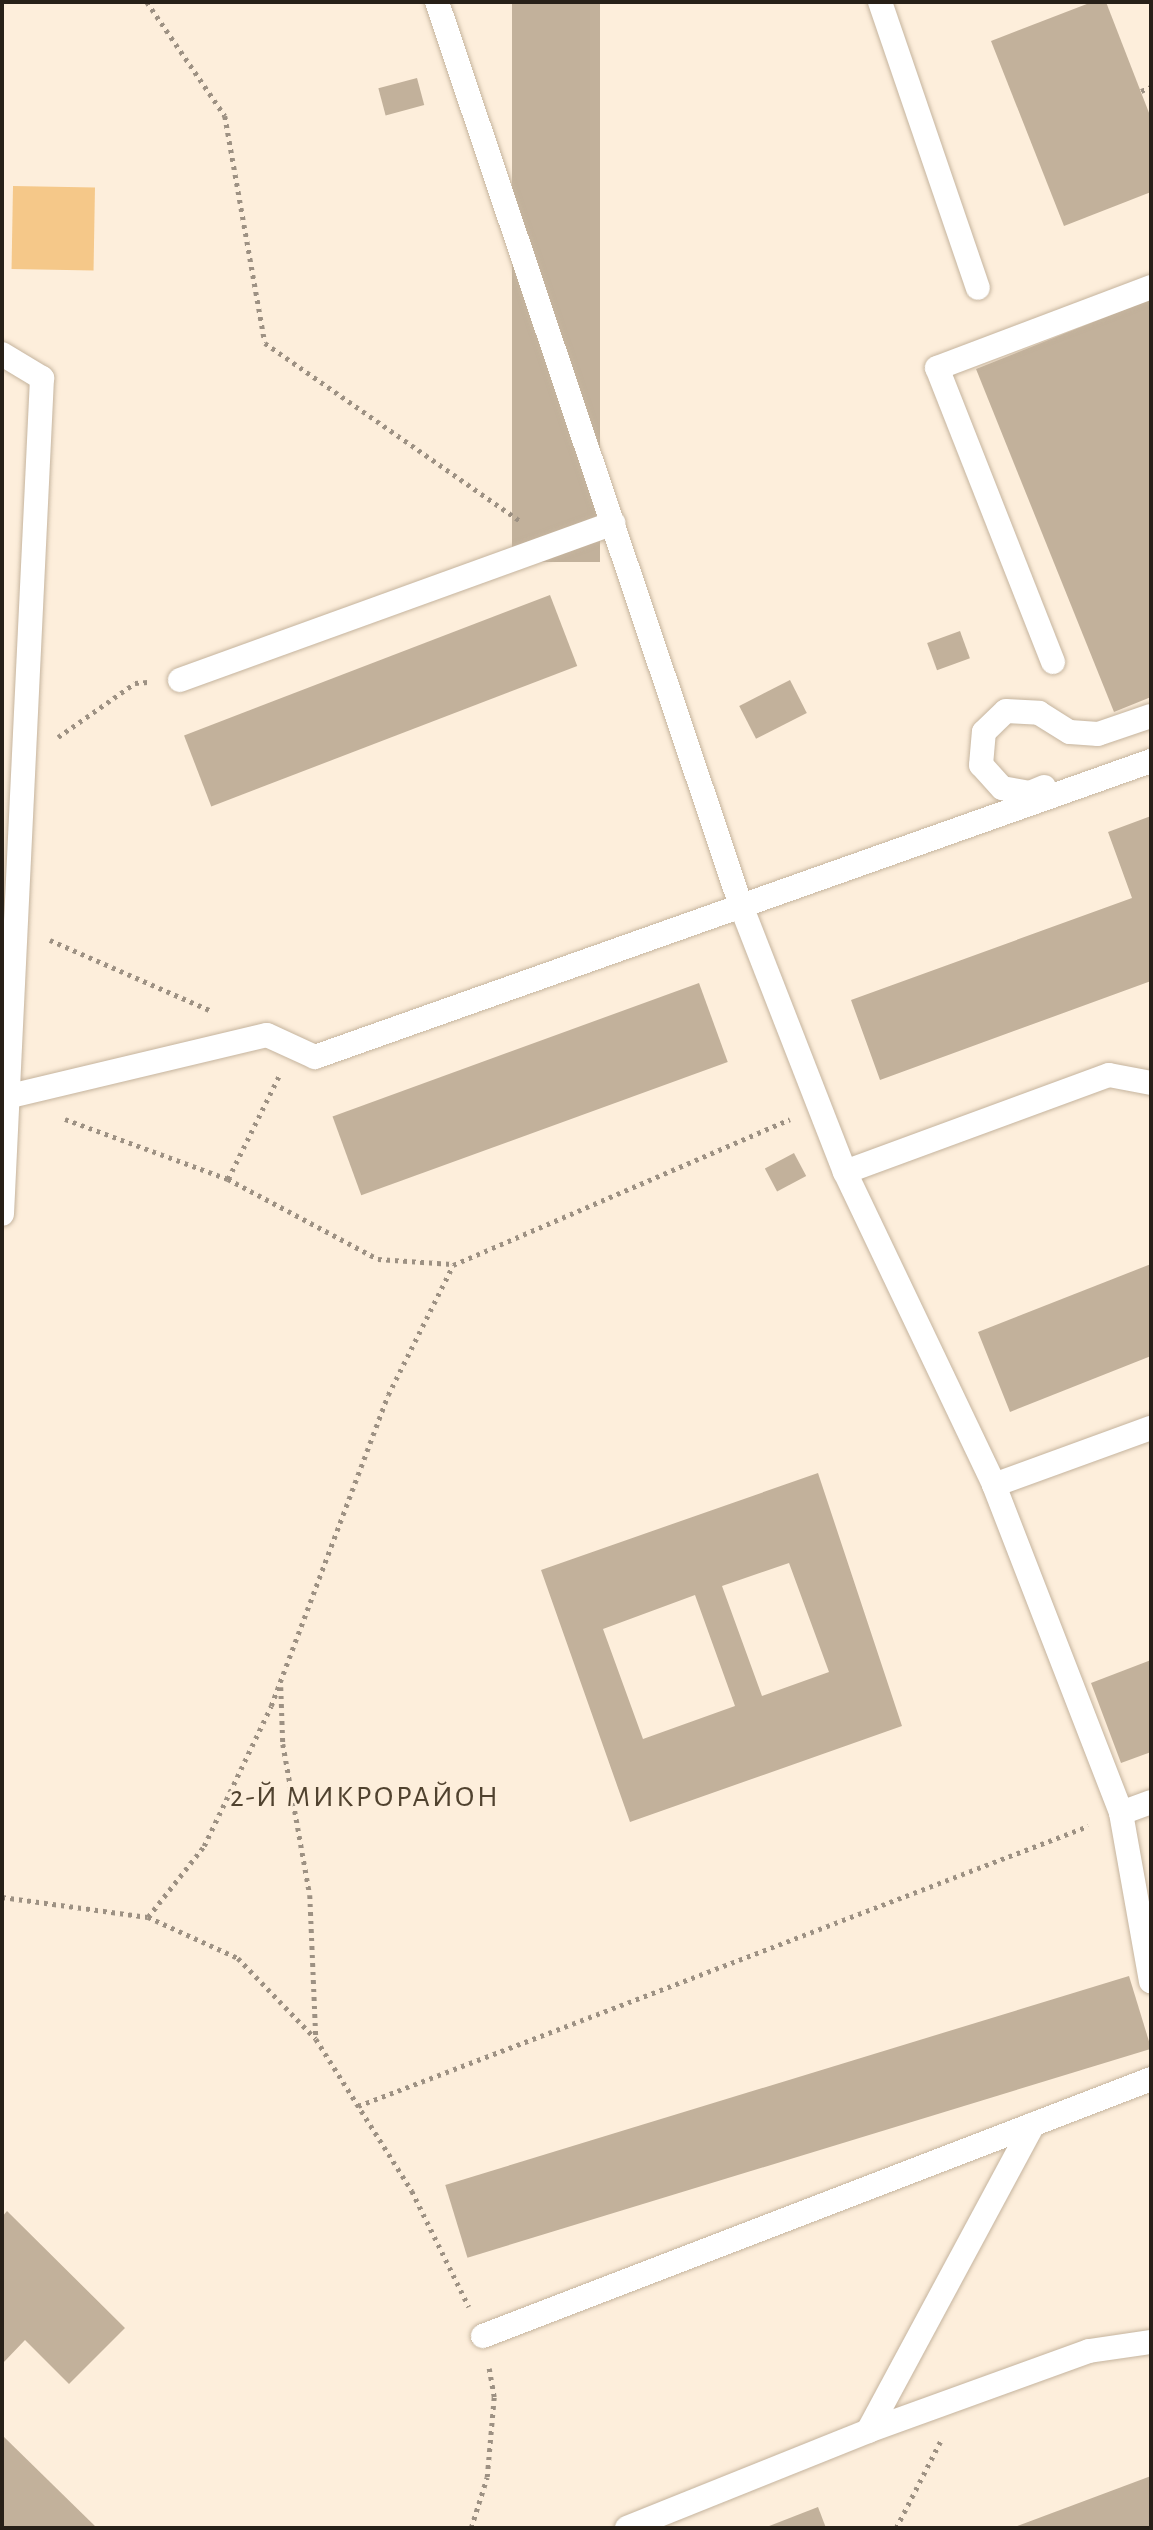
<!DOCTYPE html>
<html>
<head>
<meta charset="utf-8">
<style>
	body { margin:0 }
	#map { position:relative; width:1153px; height:2530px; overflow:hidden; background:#fdeedb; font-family:"Alegreya Sans",sans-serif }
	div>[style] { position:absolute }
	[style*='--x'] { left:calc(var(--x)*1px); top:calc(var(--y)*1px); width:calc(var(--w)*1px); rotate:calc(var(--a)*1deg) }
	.green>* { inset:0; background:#f5c889; transform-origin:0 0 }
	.building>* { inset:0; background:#c2b19b; transform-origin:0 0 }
	.path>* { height:4.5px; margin-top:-2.25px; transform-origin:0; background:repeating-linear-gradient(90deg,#9d9183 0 3.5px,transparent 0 8.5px) }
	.roads { filter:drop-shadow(0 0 2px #c5b49e) drop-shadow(0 0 2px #c5b49e) }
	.service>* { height:24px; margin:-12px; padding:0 12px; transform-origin:12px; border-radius:12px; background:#fff }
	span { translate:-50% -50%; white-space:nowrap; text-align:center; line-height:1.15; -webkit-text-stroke:5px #fdeedb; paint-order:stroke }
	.neighbourhood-label { font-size:30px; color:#50422f; letter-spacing:2px }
	.frame { position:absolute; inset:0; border:4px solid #272018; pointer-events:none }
</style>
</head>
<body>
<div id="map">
	<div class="green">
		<i style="left:13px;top:186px;width:82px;height:83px;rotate:1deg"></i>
	</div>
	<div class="building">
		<i style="left:512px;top:2px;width:88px;height:560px"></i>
		<i style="clip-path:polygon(1092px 2px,1106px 2px,1151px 118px,1151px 192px,1064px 226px,991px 41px)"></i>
		<i style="left:417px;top:78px;width:28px;height:40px;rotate:75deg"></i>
		<i style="clip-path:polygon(1151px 299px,1151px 697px,1114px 712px,976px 369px)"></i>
		<i style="left:550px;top:595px;width:76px;height:392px;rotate:69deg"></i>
		<i style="left:960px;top:631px;width:29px;height:35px;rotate:70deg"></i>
		<i style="left:790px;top:680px;width:37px;height:57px;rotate:63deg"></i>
		<i style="clip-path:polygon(1151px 816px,1151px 981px,880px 1080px,851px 1000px,1132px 898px,1108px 832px)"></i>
		<i style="left:699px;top:983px;width:84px;height:390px;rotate:70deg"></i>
		<i style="left:794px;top:1153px;width:26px;height:33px;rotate:62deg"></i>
		<i style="clip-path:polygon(1151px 1264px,1151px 1356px,1010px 1412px,978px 1332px)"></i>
		<i style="clip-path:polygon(evenodd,818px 1473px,902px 1726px,630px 1822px,541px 1570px,818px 1473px,789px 1563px,829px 1672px,762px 1696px,722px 1586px,789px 1563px,818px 1473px,695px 1595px,735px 1706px,643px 1739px,603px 1629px,695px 1595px)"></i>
		<i style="clip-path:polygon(1151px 1660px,1151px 1752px,1121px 1763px,1091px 1683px)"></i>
		<i style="left:1129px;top:1976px;width:76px;height:715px;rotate:73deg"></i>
		<i style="clip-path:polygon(7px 2211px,125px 2328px,69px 2384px,25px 2340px,2px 2364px,2px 2217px)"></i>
		<i style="clip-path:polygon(2px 2435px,97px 2528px,2px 2528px)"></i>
		<i style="clip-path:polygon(1151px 2476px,1151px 2528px,1012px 2528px)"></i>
		<i style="clip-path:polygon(818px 2507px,826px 2528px,764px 2528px)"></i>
	</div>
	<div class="path">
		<i style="--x:147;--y:2;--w:138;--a:55.6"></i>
		<i style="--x:225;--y:116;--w:230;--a:80"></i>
		<i style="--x:265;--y:343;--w:310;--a:34.9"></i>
		<i style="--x:1141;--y:91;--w:11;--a:-22"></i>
		<i style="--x:58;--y:737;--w:94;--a:-35"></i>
		<i style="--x:135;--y:683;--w:13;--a:-4"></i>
		<i style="--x:50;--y:940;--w:177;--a:23.7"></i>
		<i style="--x:65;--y:1119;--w:174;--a:20.2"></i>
		<i style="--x:228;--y:1179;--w:170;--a:28.1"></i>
		<i style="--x:378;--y:1259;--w:74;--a:3.9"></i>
		<i style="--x:228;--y:1179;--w:115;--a:-63.7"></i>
		<i style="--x:281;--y:1687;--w:57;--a:88"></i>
		<i style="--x:283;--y:1744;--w:153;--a:79.9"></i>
		<i style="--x:310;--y:1895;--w:144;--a:87.6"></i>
		<i style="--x:2;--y:1897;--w:147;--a:7.8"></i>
		<i style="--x:148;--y:1917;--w:99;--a:24.5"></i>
		<i style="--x:238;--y:1958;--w:112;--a:46.1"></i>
		<i style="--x:316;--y:2039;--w:180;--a:57.7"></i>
		<i style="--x:412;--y:2191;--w:129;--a:63.8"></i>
		<i style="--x:148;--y:1917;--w:90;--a:-51.7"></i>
		<i style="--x:204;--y:1846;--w:155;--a:-64.4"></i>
		<i style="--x:271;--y:1706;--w:332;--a:-69.4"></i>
		<i style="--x:388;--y:1395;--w:145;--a:-63.4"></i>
		<i style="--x:453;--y:1265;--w:367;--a:-23.4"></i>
		<i style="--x:358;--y:2106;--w:782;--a:-20.98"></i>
		<i style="--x:471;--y:2528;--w:53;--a:-72.6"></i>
		<i style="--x:487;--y:2477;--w:80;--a:-85"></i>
		<i style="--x:494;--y:2397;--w:29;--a:-100"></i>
		<i style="--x:896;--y:2528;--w:97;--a:-62.9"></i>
	</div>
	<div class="roads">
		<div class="service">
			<i style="--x:437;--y:2;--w:951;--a:71.41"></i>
			<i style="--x:740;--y:903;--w:289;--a:68.7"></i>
			<i style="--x:845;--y:1172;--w:347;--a:64.5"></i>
			<i style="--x:994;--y:1485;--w:352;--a:68.8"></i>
			<i style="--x:1121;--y:1813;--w:171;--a:79.9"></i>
			<i style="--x:880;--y:2;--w:302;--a:71.1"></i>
			<i style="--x:2;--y:354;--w:47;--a:31"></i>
			<i style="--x:42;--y:378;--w:837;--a:92.74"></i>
			<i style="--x:1053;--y:662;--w:316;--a:-111.5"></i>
			<i style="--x:937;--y:368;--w:229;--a:-20.7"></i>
			<i style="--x:180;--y:680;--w:461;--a:-19.9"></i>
			<i style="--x:1044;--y:787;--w:15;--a:157"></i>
			<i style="--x:1030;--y:793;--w:28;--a:-170"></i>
			<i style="--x:1002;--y:788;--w:31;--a:-132"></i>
			<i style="--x:981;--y:765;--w:33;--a:-85"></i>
			<i style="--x:984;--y:732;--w:30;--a:-44"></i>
			<i style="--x:1006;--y:711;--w:33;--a:3"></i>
			<i style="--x:1039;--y:713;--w:36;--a:32"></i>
			<i style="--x:1070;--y:732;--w:28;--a:4"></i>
			<i style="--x:1098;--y:734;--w:56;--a:-18.8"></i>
			<i style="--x:2;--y:1098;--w:272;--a:-13.4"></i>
			<i style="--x:267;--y:1035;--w:53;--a:24.6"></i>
			<i style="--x:315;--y:1057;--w:887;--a:-19.5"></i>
			<i style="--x:845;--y:1172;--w:281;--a:-20.2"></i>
			<i style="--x:1109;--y:1075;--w:43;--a:10.8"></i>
			<i style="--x:994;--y:1485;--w:167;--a:-20"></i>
			<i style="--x:1121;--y:1813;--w:32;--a:-20"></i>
			<i style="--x:483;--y:2336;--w:716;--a:-21.04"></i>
			<i style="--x:868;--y:2431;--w:235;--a:-19.9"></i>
			<i style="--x:1089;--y:2351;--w:63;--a:-8.3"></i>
			<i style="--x:627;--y:2528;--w:260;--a:-21.9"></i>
			<i style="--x:868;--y:2431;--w:348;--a:-61.7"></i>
		</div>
	</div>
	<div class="neighbourhood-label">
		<span style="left:365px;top:1797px">2-Й МИКРОРАЙОН</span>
	</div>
	<div class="frame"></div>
</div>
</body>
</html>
